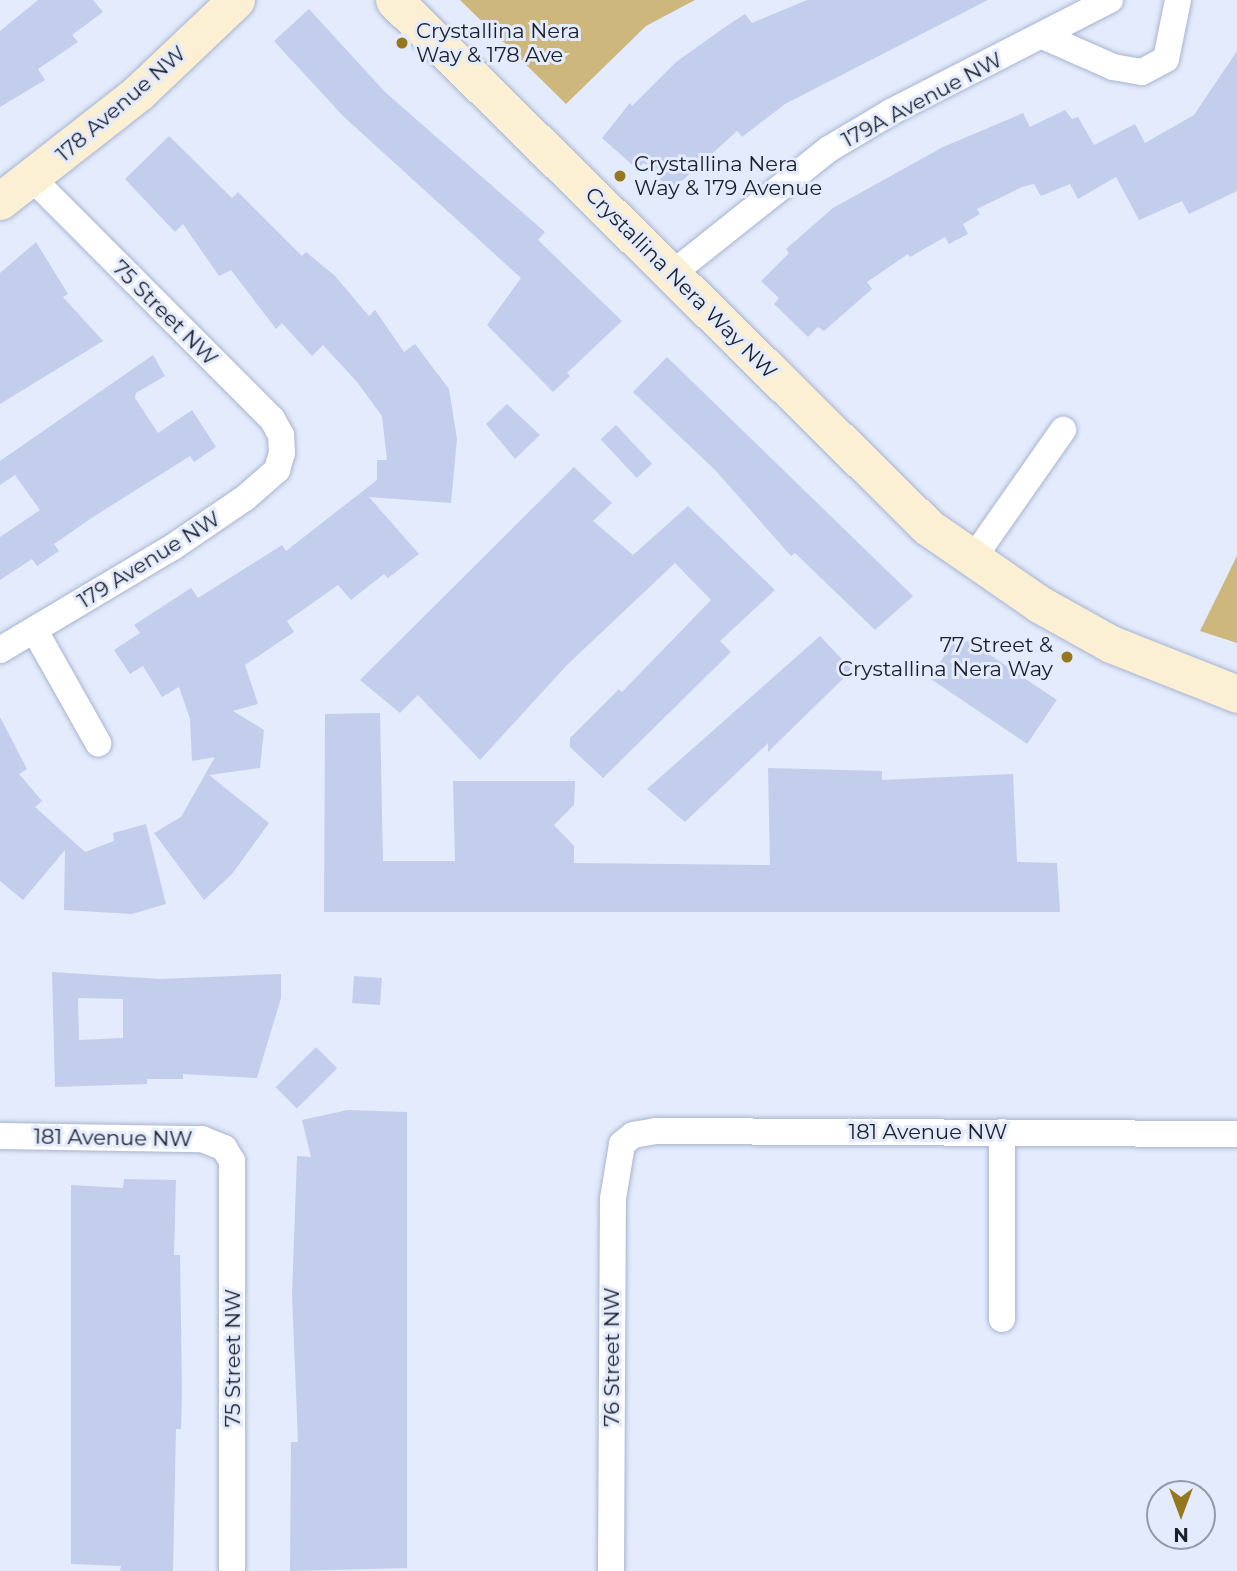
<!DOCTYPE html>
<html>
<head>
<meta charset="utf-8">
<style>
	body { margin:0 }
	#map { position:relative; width:1237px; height:1571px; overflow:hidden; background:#e3ebfc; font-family:Montserrat,sans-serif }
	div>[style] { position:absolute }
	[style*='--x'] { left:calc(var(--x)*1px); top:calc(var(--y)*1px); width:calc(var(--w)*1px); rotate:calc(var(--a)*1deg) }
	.green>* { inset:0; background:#cdb77c }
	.building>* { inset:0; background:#c2ceeb; transform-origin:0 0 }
	.roads { filter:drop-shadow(0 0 2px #a8b4d0) drop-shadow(0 0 2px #a8b4d0) }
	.street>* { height:26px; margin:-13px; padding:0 13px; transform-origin:13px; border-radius:13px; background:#fff }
	.secondary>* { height:37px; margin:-18.5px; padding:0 18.5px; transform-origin:18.5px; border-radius:18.5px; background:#fbf0d3 }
	.dots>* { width:19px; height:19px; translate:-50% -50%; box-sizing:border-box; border:4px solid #e3ebfc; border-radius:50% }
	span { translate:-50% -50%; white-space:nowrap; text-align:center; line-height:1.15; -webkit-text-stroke:6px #e3ebfc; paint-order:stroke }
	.poi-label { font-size:21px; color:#1b1f2a }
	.left { translate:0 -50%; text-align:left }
	.right { translate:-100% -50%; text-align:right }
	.street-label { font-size:21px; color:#1b1f2a }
	.north { position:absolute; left:1146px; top:1480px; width:70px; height:70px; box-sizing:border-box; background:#e3ebfc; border:2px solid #9399a8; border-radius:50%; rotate:180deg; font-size:19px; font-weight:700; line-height:28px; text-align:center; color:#1b1f2a }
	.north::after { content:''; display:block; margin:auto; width:24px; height:32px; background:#94771e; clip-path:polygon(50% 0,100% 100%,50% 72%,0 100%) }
</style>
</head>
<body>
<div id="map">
	<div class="green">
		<i style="clip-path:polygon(460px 0,695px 0,646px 26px,566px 104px)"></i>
		<i style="clip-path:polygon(1237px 556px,1237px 643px,1200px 631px)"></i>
	</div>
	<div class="building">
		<i style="clip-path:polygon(38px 0,93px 0,103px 12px,72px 35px,78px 42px,38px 69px,45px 80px,0 107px,0 31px)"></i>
		<i style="clip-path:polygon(807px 0,988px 0,785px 104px,742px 137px,737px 131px,671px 191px,644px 163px,637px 169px,602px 138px,630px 103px,632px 106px,676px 62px,725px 27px,745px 14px,752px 23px)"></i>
		<i style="clip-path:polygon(309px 9px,385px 92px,545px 232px,538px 240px,622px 321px,567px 373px,570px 376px,553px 392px,487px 325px,521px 278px,343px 116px,274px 41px)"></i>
		<i style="clip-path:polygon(1237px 51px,1237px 191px,1189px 214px,1182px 201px,1139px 220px,1116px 177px,1078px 199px,1070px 184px,1041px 196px,1034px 184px,1022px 187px,977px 209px,980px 214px,963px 224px,968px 234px,949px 244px,945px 237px,910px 257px,908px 254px,867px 282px,872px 289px,824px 331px,818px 327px,808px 337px,774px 304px,779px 298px,761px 281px,789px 253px,786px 249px,833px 208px,943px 147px,1023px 113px,1030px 127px,1065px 110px,1072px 119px,1078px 117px,1094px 145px,1135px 124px,1145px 143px,1194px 115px)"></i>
		<i style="clip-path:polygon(169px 136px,232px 198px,238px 192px,302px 256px,306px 252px,335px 276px,369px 316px,375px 310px,404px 352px,415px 344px,449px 389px,457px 439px,451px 503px,369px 497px,419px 554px,388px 578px,384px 574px,351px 600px,338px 585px,287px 621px,294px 632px,245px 665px,258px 704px,233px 711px,264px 730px,260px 768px,209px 775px,269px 823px,232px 874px,204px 900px,154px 833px,181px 817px,215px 757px,192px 761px,190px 719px,179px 687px,162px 697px,143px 666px,130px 674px,114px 650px,140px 633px,134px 625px,191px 588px,198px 598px,282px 545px,286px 551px,377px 480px,377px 460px,387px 460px,382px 416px,357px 382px,323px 345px,312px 356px,282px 323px,276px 329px,231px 270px,219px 276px,183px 224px,175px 232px,125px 179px)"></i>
		<i style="clip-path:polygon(36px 242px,68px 294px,63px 297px,103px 341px,0 404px,0 273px)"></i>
		<i style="clip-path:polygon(153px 355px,165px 376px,136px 393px,135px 398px,158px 433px,192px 410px,216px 447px,194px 462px,190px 456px,93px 517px,54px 544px,59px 551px,37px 566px,32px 559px,0 580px,0 537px,40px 510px,15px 475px,0 485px,0 461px)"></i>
		<i style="clip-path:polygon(667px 357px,913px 596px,875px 630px,795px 553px,791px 556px,716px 471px,633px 392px)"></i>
		<i style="clip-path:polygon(507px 404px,540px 435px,515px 459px,486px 424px)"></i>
		<i style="left:616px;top:425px;width:53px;height:21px;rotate:47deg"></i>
		<i style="clip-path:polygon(574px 467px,612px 503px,593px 521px,633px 555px,688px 506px,775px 590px,720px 641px,731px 652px,603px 778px,570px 747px,570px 738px,619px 689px,622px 692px,711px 600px,675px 563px,567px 665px,480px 760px,418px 695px,400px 713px,360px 680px)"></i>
		<i style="left:959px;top:634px;width:118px;height:53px;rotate:34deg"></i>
		<i style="clip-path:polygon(820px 636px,852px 670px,768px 752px,768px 743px,685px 822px,647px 789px)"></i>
		<i style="clip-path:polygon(380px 713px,383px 861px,455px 861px,453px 781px,575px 781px,574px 805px,554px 825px,574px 846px,574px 863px,770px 865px,768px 768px,882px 771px,882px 780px,1013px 774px,1017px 862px,1057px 863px,1060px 912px,324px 912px,325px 714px)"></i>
		<i style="clip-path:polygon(0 717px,27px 769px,19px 774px,42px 801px,35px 807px,85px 852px,114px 841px,113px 833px,146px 824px,166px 904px,132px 914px,64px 910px,65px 850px,23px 900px,0 881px)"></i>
		<i style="clip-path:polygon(evenodd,52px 972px,160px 979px,281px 974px,281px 998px,257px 1078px,183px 1074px,183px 1079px,147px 1079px,147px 1084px,55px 1087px,52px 972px,78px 998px,123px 999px,123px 1038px,79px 1040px,78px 998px)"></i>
		<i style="left:354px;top:976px;width:28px;height:27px;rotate:4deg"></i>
		<i style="left:316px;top:1047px;width:30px;height:57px;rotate:45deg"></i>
		<i style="clip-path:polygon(348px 1110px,407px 1112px,407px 1568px,290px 1571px,291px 1442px,298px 1442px,292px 1295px,297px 1156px,311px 1157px,302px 1120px)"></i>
		<i style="clip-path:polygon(124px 1179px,176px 1180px,174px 1255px,180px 1255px,182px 1393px,181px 1429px,176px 1429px,173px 1571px,120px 1571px,121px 1566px,71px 1564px,71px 1185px,123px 1188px)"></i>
	</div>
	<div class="roads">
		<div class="street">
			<i style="--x:1043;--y:36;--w:77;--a:23.9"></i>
			<i style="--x:1113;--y:67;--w:29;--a:10"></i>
			<i style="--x:1142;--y:72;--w:27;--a:-28"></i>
			<i style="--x:1166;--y:59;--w:60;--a:-78.5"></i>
			<i style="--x:673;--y:273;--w:199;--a:-38.5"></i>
			<i style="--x:829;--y:149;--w:72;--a:-30.8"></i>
			<i style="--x:891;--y:112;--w:246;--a:-27.1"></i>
			<i style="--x:972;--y:560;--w:159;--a:-55"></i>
			<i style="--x:35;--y:631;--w:129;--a:60.6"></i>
			<i style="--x:0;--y:650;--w:201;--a:-30.8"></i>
			<i style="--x:173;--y:547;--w:87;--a:-34.2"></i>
			<i style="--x:245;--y:498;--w:43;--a:-41.2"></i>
			<i style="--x:277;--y:470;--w:18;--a:-74"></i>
			<i style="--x:282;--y:453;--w:18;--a:-93"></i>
			<i style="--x:281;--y:435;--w:18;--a:-119"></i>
			<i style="--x:272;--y:419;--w:339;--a:-134.9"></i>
			<i style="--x:1002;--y:1132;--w:187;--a:90"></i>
			<i style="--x:0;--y:1136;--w:202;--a:0.9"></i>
			<i style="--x:202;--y:1139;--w:24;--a:22"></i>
			<i style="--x:224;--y:1148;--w:15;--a:58"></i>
			<i style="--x:232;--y:1161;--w:410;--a:90"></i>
			<i style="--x:611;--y:1571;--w:372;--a:-89.7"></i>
			<i style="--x:613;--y:1199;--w:56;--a:-80.7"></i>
			<i style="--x:622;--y:1144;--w:14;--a:-39"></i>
			<i style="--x:633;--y:1135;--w:22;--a:-10"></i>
			<i style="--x:655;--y:1131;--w:582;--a:0.3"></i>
		</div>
		<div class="secondary">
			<i style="--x:394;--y:0;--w:750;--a:44.62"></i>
			<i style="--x:928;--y:527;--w:135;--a:34.7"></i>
			<i style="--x:1039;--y:604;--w:82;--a:29.1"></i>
			<i style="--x:1111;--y:644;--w:136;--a:21.6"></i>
			<i style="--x:0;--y:201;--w:175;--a:-38"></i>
			<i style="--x:138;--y:93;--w:135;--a:-43.5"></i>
		</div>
	</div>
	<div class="dots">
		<i style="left:402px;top:43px;background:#94771e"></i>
		<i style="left:620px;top:176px;background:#94771e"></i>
		<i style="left:1067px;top:657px;background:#94771e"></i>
	</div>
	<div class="poi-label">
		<span class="left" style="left:416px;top:43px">Crystallina Nera<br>Way &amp; 178 Ave</span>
		<span class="left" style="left:634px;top:176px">Crystallina Nera<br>Way &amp; 179 Avenue</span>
		<span class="right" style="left:1053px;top:657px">77 Street &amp;<br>Crystallina Nera Way</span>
	</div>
	<div class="street-label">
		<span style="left:922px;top:100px;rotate:-28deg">179A Avenue NW</span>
		<span style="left:121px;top:104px;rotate:-41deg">178 Avenue NW</span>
		<span style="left:681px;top:283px;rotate:45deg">Crystallina Nera Way NW</span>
		<span style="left:165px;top:313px;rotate:45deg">75 Street NW</span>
		<span style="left:149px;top:560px;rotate:-32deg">179 Avenue NW</span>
		<span style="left:928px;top:1132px">181 Avenue NW</span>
		<span style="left:113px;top:1138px;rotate:1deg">181 Avenue NW</span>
		<span style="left:612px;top:1357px;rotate:-90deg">76 Street NW</span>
		<span style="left:233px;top:1358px;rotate:-90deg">75 Street NW</span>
	</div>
	<div class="north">N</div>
</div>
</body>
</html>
